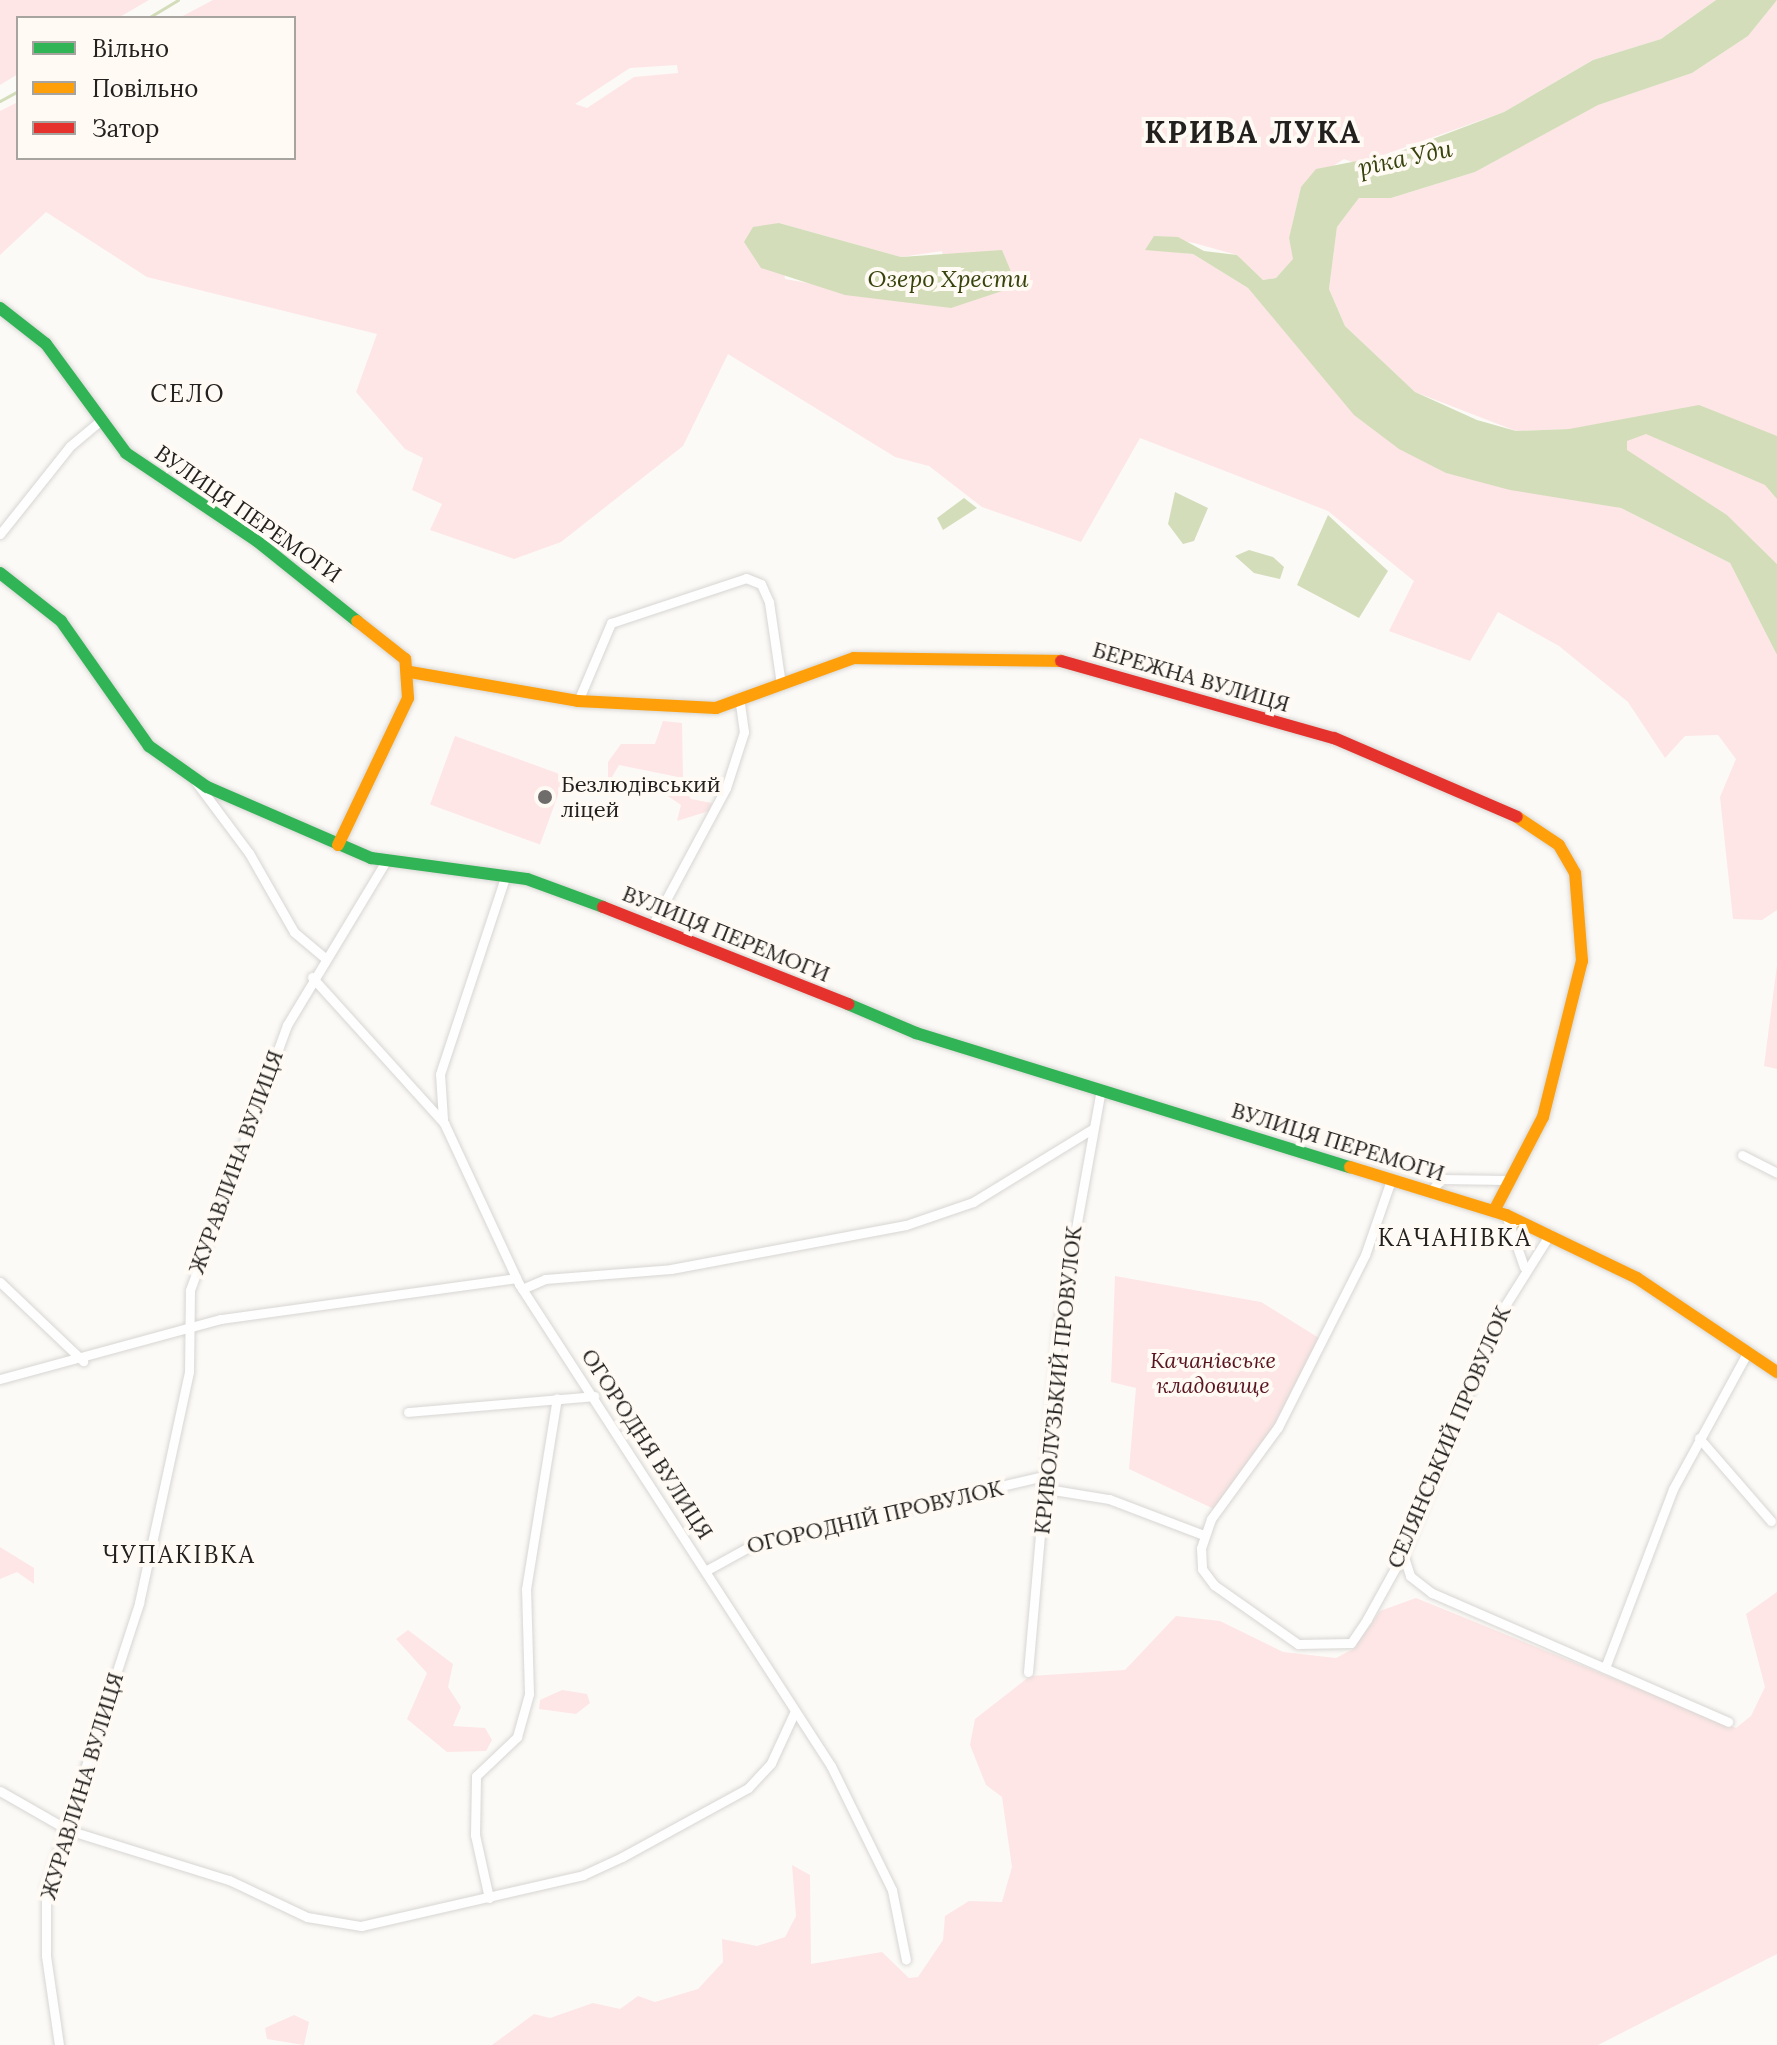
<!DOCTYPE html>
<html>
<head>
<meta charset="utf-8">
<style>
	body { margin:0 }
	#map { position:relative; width:1777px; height:2045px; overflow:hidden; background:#fcfaf7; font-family:Lora,serif }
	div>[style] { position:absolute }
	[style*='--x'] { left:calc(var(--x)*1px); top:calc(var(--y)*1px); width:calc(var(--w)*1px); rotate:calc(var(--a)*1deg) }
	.green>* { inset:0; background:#fde6e5; transform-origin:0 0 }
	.water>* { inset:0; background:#d3ddba }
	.stream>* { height:3px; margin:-1.5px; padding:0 1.5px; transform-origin:1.5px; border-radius:1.5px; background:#d3ddba }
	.roads { filter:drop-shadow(0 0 2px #d7d6d3) drop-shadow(0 0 2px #d7d6d3) }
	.street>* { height:9px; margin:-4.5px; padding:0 4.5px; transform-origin:4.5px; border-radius:4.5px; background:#fffefe }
	.fast>* { height:12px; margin:-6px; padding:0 6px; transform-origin:6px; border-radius:6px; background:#30b455 }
	.slow>* { height:12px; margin:-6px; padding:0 6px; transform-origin:6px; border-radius:6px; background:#ff9f0a }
	.jam>* { height:12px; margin:-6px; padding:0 6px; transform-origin:6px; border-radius:6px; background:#e5322d }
	.dots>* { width:22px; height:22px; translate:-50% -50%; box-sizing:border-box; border:4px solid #fffaf4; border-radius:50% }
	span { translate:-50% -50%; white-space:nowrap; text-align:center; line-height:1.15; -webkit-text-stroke:8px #fffaf4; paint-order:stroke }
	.street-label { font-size:22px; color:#23211f }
	.poi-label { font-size:22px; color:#23211f }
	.left { translate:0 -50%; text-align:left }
	.park-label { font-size:22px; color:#59151f; font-style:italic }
	.water-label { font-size:24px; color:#36430c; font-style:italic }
	.neighbourhood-label { font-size:24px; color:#23211f; letter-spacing:2px }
	.district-label { font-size:30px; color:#23211f; font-weight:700; letter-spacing:2px }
	.legend { position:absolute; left:16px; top:16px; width:280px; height:144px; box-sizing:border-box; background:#fffaf4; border:2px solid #a7a39f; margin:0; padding:10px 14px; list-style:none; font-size:24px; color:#23211f }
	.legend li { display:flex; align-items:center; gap:16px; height:40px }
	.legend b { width:40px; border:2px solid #a7a39f }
</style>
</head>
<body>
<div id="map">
	<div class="green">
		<i style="clip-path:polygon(0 0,149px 0,118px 18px,18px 18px,18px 74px,0 85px)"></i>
		<i style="clip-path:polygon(evenodd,213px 0,1716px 0,1661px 39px,1593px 60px,1504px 112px,1358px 164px,1344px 159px,1301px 187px,1289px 239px,1294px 259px,1276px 278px,1263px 280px,1237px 255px,1194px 243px,1159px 237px,1147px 249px,1193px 254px,1248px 288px,1307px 358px,1446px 473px,1621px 508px,1730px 563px,1777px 655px,1777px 910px,1762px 920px,1733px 919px,1720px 797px,1736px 759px,1718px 735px,1685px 736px,1665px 758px,1628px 702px,1559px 646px,1498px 612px,1470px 661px,1389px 631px,1414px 581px,1328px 511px,1140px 438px,1081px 542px,982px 507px,929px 466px,895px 457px,728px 354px,683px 446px,561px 542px,514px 559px,430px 530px,442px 504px,412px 490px,423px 458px,405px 449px,356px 392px,377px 334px,147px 277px,46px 212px,0 255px,0 111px,18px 102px,18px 158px,294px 158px,294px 18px,179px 18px,213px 0,677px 65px,678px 73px,634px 77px,587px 108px,575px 104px,630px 68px,677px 65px,213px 0,779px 223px,901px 257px,942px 251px,951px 308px,785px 279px,779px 223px)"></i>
		<i style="clip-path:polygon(1777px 0,1777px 564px,1727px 515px,1627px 451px,1569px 429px,1516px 431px,1415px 392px,1345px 326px,1329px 289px,1337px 227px,1359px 198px,1391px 198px,1475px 172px,1597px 105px,1692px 73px,1748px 36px)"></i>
		<i style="clip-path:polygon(663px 721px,682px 723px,683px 778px,619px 765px,608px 784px,608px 762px,621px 744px,655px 744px)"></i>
		<i style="left:455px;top:736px;width:117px;height:73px;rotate:20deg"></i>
		<i style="clip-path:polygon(683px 787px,691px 799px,712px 803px,709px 811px,677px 821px,681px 805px,662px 792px)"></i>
		<i style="clip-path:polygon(1777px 965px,1777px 1069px,1764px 1066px)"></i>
		<i style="clip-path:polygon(1115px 1276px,1261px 1302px,1319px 1338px,1271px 1432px,1214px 1509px,1129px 1469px,1136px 1388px,1111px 1382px)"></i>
		<i style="clip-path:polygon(0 1547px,34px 1568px,34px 1584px,17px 1572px,0 1579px)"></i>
		<i style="clip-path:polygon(1777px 1592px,1777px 1954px,1598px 2045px,492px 2045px,534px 2014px,550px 2018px,593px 2003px,620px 2009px,638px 1996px,655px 2002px,698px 1989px,723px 1962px,722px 1939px,757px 1946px,785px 1937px,796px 1916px,792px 1865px,810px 1875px,811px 1964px,882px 1952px,909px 1978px,918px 1977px,943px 1940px,945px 1916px,969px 1901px,1002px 1902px,1012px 1867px,1002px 1797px,986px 1785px,970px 1745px,975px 1719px,1030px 1676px,1125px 1670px,1176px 1616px,1220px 1621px,1283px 1652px,1336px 1658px,1353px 1649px,1380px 1611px,1416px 1598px,1736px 1728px,1751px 1716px,1765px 1687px,1746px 1614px)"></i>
		<i style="clip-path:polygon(408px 1630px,453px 1664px,448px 1687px,461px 1707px,453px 1726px,485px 1728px,492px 1740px,486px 1751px,447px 1752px,407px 1719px,427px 1673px,396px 1639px)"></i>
		<i style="clip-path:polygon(562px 1690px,587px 1694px,590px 1703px,576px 1714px,539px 1709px,540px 1700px)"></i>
		<i style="clip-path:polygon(294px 2015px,309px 2022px,304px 2045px,267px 2039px,265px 2028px)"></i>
	</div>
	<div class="water">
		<i style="clip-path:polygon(1716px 0,1777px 0,1748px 36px,1692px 73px,1598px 105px,1475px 172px,1391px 198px,1359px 198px,1337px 227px,1329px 289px,1345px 326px,1415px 392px,1477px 420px,1516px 431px,1569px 429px,1699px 405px,1777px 436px,1777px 499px,1765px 485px,1646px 434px,1627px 441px,1627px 450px,1727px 515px,1777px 564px,1777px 655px,1730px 563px,1621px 508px,1510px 490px,1446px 473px,1399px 449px,1354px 415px,1248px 288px,1193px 254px,1145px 250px,1154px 236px,1178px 237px,1204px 251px,1237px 255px,1263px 280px,1276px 278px,1293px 259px,1289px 238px,1301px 187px,1316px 169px,1393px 154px,1504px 112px,1593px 60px,1661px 39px)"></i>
		<i style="clip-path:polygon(779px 223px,901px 257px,1002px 250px,1017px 286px,951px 308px,845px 295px,761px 268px,744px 242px,753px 227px)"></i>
		<i style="clip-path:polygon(1175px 492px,1208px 508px,1194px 541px,1183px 544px,1168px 524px)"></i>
		<i style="clip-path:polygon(964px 498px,977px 508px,943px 530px,937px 518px)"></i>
		<i style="clip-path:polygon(1328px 515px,1388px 571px,1359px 618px,1297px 585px)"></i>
		<i style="clip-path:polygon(1249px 550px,1273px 557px,1284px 567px,1280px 579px,1254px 573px,1235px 556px)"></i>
	</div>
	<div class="stream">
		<i style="--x:148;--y:18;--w:35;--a:-31"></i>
		<i style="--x:0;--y:101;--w:21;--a:-29"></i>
	</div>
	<div class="roads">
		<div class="street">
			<i style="--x:0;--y:534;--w:112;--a:-51.5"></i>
			<i style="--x:70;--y:446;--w:38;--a:-40"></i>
			<i style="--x:578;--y:701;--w:85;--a:-67.1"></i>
			<i style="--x:611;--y:623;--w:142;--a:-18.4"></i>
			<i style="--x:746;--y:578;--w:16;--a:22"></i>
			<i style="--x:761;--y:584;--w:20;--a:66"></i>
			<i style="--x:769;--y:602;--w:83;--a:81.7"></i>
			<i style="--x:196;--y:782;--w:89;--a:53.3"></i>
			<i style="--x:249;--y:853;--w:91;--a:60.3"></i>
			<i style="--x:294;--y:932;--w:40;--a:40"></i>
			<i style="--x:653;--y:924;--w:154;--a:-61.8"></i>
			<i style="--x:726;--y:788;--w:59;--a:-72.2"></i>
			<i style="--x:744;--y:732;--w:27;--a:-98"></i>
			<i style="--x:312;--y:977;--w:197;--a:47.9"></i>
			<i style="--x:444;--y:1123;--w:178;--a:65"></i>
			<i style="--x:519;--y:1284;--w:574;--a:57.08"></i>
			<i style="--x:831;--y:1766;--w:138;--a:63.8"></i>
			<i style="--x:892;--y:1890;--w:71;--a:78.7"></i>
			<i style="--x:443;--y:1119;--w:45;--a:-93.8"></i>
			<i style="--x:440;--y:1074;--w:210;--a:-71.7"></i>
			<i style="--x:1742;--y:1155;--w:39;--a:27"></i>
			<i style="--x:1391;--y:1180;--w:79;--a:109.1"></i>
			<i style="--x:1365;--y:1255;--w:193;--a:116.8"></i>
			<i style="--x:1278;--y:1427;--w:114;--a:126.1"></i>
			<i style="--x:1211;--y:1519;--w:31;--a:109"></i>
			<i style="--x:1201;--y:1548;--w:21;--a:87"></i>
			<i style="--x:1202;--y:1569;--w:20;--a:53"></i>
			<i style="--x:1214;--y:1585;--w:103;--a:35.1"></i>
			<i style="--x:1298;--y:1644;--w:53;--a:-1.1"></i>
			<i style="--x:1351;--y:1643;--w:29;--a:-56"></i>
			<i style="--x:1367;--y:1619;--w:74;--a:-61"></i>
			<i style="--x:1403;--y:1554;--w:261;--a:-68"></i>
			<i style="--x:1501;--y:1312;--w:92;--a:-57.9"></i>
			<i style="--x:1431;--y:1191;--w:16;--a:-50"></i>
			<i style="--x:1441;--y:1179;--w:66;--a:0.9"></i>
			<i style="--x:1506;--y:1215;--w:55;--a:70.9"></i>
			<i style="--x:0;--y:1282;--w:115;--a:43.6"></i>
			<i style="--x:522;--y:1289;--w:25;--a:-23"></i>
			<i style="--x:545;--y:1279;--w:126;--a:-4.5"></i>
			<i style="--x:671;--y:1269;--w:239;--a:-10.6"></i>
			<i style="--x:906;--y:1225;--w:71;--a:-18.9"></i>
			<i style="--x:973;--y:1202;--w:140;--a:-31.5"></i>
			<i style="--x:0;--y:1379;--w:229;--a:-15.2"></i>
			<i style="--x:221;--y:1319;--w:298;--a:-7.9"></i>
			<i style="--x:408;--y:1412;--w:187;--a:-4.9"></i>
			<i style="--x:1699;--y:1438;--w:110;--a:49.1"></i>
			<i style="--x:1047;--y:1489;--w:63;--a:9.2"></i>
			<i style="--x:1109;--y:1499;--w:102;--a:20.8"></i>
			<i style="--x:1403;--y:1554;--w:23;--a:72"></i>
			<i style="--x:1410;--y:1576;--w:28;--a:38"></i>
			<i style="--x:1432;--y:1593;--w:323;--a:23.5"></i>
			<i style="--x:707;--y:1570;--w:56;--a:-28.9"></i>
			<i style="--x:756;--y:1543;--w:300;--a:-13.1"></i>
			<i style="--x:1605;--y:1668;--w:191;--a:-69.2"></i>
			<i style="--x:1673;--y:1489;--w:155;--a:-61.4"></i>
			<i style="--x:1028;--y:1672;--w:345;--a:-85"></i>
			<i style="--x:1058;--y:1328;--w:242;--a:-79.8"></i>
			<i style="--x:0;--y:1791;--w:78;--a:29.8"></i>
			<i style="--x:68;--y:1830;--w:169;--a:17.3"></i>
			<i style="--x:229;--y:1880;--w:86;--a:25.4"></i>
			<i style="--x:307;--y:1917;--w:55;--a:9.5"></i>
			<i style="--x:361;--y:1926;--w:228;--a:-12.9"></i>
			<i style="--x:583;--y:1875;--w:43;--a:-24.8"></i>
			<i style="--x:622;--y:1857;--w:144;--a:-28.7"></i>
			<i style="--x:748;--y:1788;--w:34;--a:-47"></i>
			<i style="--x:771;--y:1763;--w:57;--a:-65.2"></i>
			<i style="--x:489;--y:1898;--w:65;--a:-102.5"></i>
			<i style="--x:475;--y:1835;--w:59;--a:-89"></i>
			<i style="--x:476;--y:1776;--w:57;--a:-43.6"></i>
			<i style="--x:517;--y:1737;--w:45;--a:-74.4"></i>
			<i style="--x:529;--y:1694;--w:105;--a:-91.6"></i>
			<i style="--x:526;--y:1589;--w:193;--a:-80.8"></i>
			<i style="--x:59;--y:2045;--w:90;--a:-98.3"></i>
			<i style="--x:46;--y:1956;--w:68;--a:-90"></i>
			<i style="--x:46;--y:1888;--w:300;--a:-71.9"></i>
			<i style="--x:139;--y:1603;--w:236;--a:-77.8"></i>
			<i style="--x:189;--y:1372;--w:82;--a:-89.3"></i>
			<i style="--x:190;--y:1290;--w:282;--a:-69.9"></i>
			<i style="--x:287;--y:1025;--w:192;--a:-58.9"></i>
		</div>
		<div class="fast">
			<i style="--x:0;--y:308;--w:58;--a:38"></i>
			<i style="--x:46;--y:344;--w:135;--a:53.7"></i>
			<i style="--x:126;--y:453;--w:158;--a:33.9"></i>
			<i style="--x:257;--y:541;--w:128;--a:38.7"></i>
			<i style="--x:0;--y:573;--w:78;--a:38.2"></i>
			<i style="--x:61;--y:621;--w:153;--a:54.9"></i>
			<i style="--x:149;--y:746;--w:71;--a:35.3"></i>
			<i style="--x:207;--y:787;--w:179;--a:23.4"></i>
			<i style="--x:371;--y:858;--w:157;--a:7.7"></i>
			<i style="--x:527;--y:879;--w:81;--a:20.2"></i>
			<i style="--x:848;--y:1004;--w:74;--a:23.1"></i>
			<i style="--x:916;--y:1033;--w:454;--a:17.2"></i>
		</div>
		<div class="slow">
			<i style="--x:410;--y:672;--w:170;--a:9.8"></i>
			<i style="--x:578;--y:701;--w:138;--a:2.9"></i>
			<i style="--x:716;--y:708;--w:147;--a:-19.9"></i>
			<i style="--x:854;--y:658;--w:207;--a:0.8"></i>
			<i style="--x:338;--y:845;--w:163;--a:-64.5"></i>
			<i style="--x:408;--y:698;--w:39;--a:-94"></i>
			<i style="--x:405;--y:659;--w:61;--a:-141.6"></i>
			<i style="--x:1350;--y:1167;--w:163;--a:17.1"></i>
			<i style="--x:1506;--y:1215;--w:145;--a:25.7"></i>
			<i style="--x:1637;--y:1278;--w:169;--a:33.9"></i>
			<i style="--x:1494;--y:1211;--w:106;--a:-62.5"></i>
			<i style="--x:1543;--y:1117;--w:161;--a:-76"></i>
			<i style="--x:1582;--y:961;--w:88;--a:-94.5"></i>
			<i style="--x:1575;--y:873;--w:32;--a:-120"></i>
			<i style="--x:1559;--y:845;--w:50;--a:-146.3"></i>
		</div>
		<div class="jam">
			<i style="--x:1061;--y:661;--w:284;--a:15.8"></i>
			<i style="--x:1334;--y:738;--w:199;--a:23.3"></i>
			<i style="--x:603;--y:907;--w:264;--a:21.6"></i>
		</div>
	</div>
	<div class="dots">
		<i style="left:545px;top:797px;background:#6f6d6b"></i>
	</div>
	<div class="street-label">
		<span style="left:248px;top:514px;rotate:35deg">ВУЛИЦЯ ПЕРЕМОГИ</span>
		<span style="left:1191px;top:677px;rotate:16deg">БЕРЕЖНА ВУЛИЦЯ</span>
		<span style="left:726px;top:934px;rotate:22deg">ВУЛИЦЯ ПЕРЕМОГИ</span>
		<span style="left:1338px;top:1142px;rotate:17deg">ВУЛИЦЯ ПЕРЕМОГИ</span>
		<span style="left:236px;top:1162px;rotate:-70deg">ЖУРАВЛИНА ВУЛИЦЯ</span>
		<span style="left:1058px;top:1380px;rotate:-84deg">КРИВОЛУЗЬКИЙ ПРОВУЛОК</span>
		<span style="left:1449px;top:1437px;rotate:-67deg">СЕЛЯНСЬКИЙ ПРОВУЛОК</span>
		<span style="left:647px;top:1444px;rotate:57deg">ОГОРОДНЯ ВУЛИЦЯ</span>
		<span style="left:875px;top:1517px;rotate:-13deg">ОГОРОДНІЙ ПРОВУЛОК</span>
		<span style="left:82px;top:1786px;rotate:-73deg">ЖУРАВЛИНА ВУЛИЦЯ</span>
	</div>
	<div class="poi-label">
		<span class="left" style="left:561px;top:797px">Безлюдівський<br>ліцей</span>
	</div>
	<div class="park-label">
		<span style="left:1213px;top:1373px">Качанівське<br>кладовище</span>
	</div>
	<div class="water-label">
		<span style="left:1405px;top:158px;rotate:-12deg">ріка Уди</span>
		<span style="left:948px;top:279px">Озеро Хрести</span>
	</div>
	<div class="neighbourhood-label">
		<span style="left:188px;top:394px">СЕЛО</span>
		<span style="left:1455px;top:1238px">КАЧАНІВКА</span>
		<span style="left:179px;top:1555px">ЧУПАКІВКА</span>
	</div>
	<div class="district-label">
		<span style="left:1253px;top:132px">КРИВА ЛУКА</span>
	</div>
	<ul class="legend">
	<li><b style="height:10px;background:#30b455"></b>Вільно</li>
	<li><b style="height:10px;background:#ff9f0a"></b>Повільно</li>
	<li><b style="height:10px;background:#e5322d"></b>Затор</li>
	</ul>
</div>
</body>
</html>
